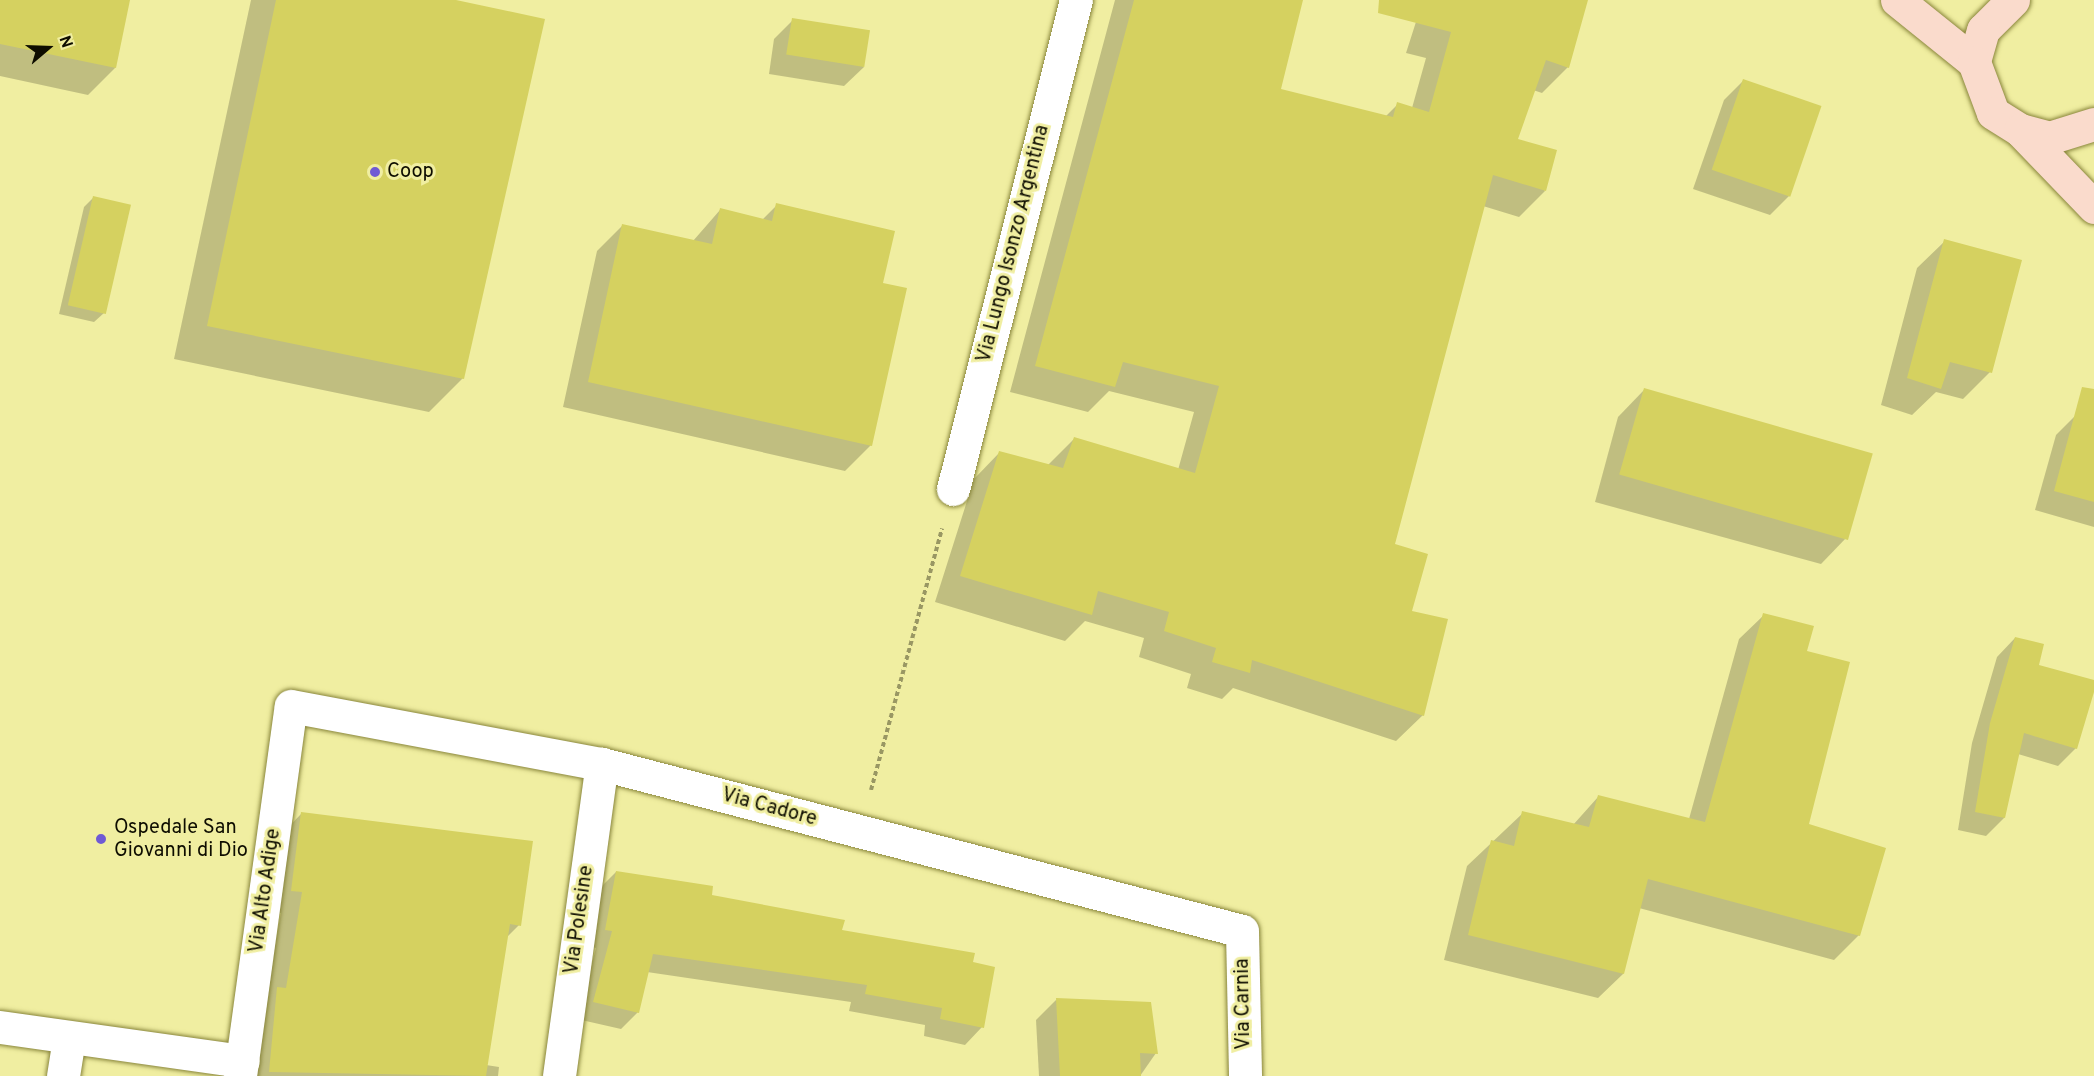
<!DOCTYPE html>
<html>
<head>
<meta charset="utf-8">
<style>
	body { margin:0 }
	#map { position:relative; width:2094px; height:1076px; overflow:hidden; background:#f0eea1; font-family:Overpass,sans-serif }
	div>[style] { position:absolute }
	[style*='--x'] { left:calc(var(--x)*1px); top:calc(var(--y)*1px); width:calc(var(--w)*1px); rotate:calc(var(--a)*1deg) }
	.shadow>* { inset:0; background:#0003 }
	.building>* { inset:0; background:#d5d160; transform-origin:0 0 }
	.path>* { height:4px; margin-top:-2px; transform-origin:0; background:repeating-linear-gradient(90deg,#999763 0 4.5px,transparent 0 7.5px) }
	.roads { filter:drop-shadow(0 0 2px #89863c) drop-shadow(0 0 2px #89863c) }
	.minor>* { height:33px; margin:-16.5px; padding:0 16.5px; transform-origin:16.5px; border-radius:16.5px; background:#fff }
	.major>* { height:33px; margin:-16.5px; padding:0 16.5px; transform-origin:16.5px; border-radius:16.5px; background:#fadbcc }
	.dots>* { width:16px; height:16px; translate:-50% -50%; box-sizing:border-box; border:3px solid #f0eea1; border-radius:50% }
	span { translate:-50% -50%; white-space:nowrap; text-align:center; line-height:1.15; -webkit-text-stroke:6px #f0eea1; paint-order:stroke }
	.poi-label { font-size:20px; color:#0e0d00 }
	.left { translate:0 -50%; text-align:left }
	.street-label { font-size:20px; color:#0e0d00 }
	.north { position:absolute; left:18px; top:18px; width:60px; height:60px; -webkit-text-stroke:4px #f0eea1; paint-order:stroke; rotate:71deg; font-size:16px; font-weight:700; line-height:24px; text-align:center; color:#0e0d00 }
	.north::after { content:''; display:block; margin:auto; width:21px; height:27px; background:#0e0d00; clip-path:polygon(50% 0,100% 100%,50% 72%,0 100%) }
</style>
</head>
<body>
<div id="map">
	<div class="shadow">
		<i style="clip-path:polygon(0 0,129px 0,115px 68px,88px 95px,0 76px)"></i>
		<i style="clip-path:polygon(251px 0,449px 0,463px 378px,429px 412px,174px 359px)"></i>
		<i style="clip-path:polygon(1115px 0,1302px 0,1280px 90px,1385px 117px,1398px 104px,1412px 108px,1426px 58px,1406px 53px,1423px 0,1587px 0,1568px 67px,1542px 93px,1533px 90px,1516px 140px,1545px 191px,1519px 217px,1483px 206px,1393px 545px,1410px 612px,1423px 715px,1396px 741px,1233px 688px,1222px 699px,1187px 688px,1191px 674px,1139px 657px,1144px 638px,1085px 621px,1065px 641px,935px 602px,974px 479px,1000px 452px,1048px 465px,1074px 439px,1178px 470px,1194px 412px,1109px 391px,1088px 412px,1010px 392px)"></i>
		<i style="clip-path:polygon(793px 20px,864px 67px,844px 86px,769px 74px,774px 39px)"></i>
		<i style="clip-path:polygon(1743px 81px,1789px 196px,1770px 215px,1693px 189px,1724px 100px)"></i>
		<i style="clip-path:polygon(93px 198px,104px 313px,94px 322px,59px 314px,84px 207px)"></i>
		<i style="clip-path:polygon(777px 205px,881px 284px,871px 445px,845px 471px,563px 407px,597px 251px,623px 225px,693px 241px,720px 210px,762px 220px)"></i>
		<i style="clip-path:polygon(1945px 241px,1990px 372px,1963px 399px,1936px 392px,1912px 415px,1881px 405px,1917px 268px)"></i>
		<i style="clip-path:polygon(1645px 389px,1848px 536px,1821px 564px,1595px 502px,1618px 417px)"></i>
		<i style="clip-path:polygon(2075px 416px,2094px 421px,2094px 527px,2035px 510px,2056px 435px)"></i>
		<i style="clip-path:polygon(1764px 615px,1805px 652px,1807px 825px,1859px 935px,1834px 960px,1639px 908px,1623px 974px,1598px 998px,1444px 960px,1467px 866px,1523px 813px,1573px 825px,1598px 797px,1689px 819px,1739px 639px)"></i>
		<i style="clip-path:polygon(2015px 638px,2038px 666px,2094px 682px,2076px 748px,2058px 766px,2018px 754px,2004px 818px,1986px 836px,1958px 830px,1972px 743px,1997px 657px)"></i>
		<i style="clip-path:polygon(301px 814px,519px 925px,506px 938px,486px 1065px,499px 1067px,498px 1076px,250px 1076px,281px 913px,270px 912px,280px 836px)"></i>
		<i style="clip-path:polygon(616px 872px,971px 964px,982px 1027px,965px 1045px,924px 1036px,925px 1025px,849px 1011px,851px 1002px,647px 972px,638px 1012px,621px 1029px,577px 1019px,596px 948px,588px 946px,599px 889px)"></i>
		<i style="clip-path:polygon(1056px 1000px,1156px 1053px,1140px 1076px,1039px 1076px,1036px 1020px)"></i>
	</div>
	<div class="building">
		<i style="clip-path:polygon(0 0,130px 0,116px 68px,0 44px)"></i>
		<i style="clip-path:polygon(276px 0,456px 0,545px 19px,464px 379px,207px 326px)"></i>
		<i style="clip-path:polygon(1134px 0,1303px 0,1281px 89px,1393px 117px,1397px 102px,1429px 112px,1451px 32px,1378px 13px,1379px 0,1588px 0,1569px 68px,1546px 60px,1518px 139px,1557px 150px,1546px 191px,1493px 175px,1395px 544px,1428px 554px,1412px 611px,1448px 619px,1424px 716px,1252px 660px,1250px 673px,1212px 662px,1216px 648px,1164px 631px,1169px 612px,1098px 591px,1092px 615px,960px 576px,999px 451px,1063px 468px,1074px 437px,1195px 473px,1219px 386px,1123px 362px,1115px 387px,1035px 366px)"></i>
		<i style="left:792px;top:18px;width:79px;height:37px;rotate:9deg"></i>
		<i style="left:1743px;top:79px;width:83px;height:96px;rotate:19deg"></i>
		<i style="left:93px;top:196px;width:39px;height:112px;rotate:13deg"></i>
		<i style="clip-path:polygon(776px 203px,895px 231px,883px 283px,907px 288px,872px 446px,588px 382px,622px 224px,712px 244px,720px 208px,772px 221px)"></i>
		<i style="clip-path:polygon(1944px 239px,2022px 260px,1992px 373px,1950px 362px,1941px 389px,1907px 378px)"></i>
		<i style="clip-path:polygon(2082px 387px,2094px 389px,2094px 502px,2054px 491px)"></i>
		<i style="left:1644px;top:388px;width:238px;height:90px;rotate:16deg"></i>
		<i style="clip-path:polygon(1763px 613px,1814px 626px,1807px 651px,1850px 662px,1809px 824px,1886px 848px,1860px 936px,1648px 879px,1624px 974px,1468px 935px,1491px 840px,1514px 846px,1522px 811px,1589px 827px,1598px 795px,1705px 822px)"></i>
		<i style="clip-path:polygon(2015px 637px,2044px 644px,2039px 665px,2094px 680px,2094px 692px,2077px 749px,2024px 733px,2005px 818px,1975px 812px,1990px 723px)"></i>
		<i style="clip-path:polygon(301px 812px,533px 841px,521px 926px,510px 924px,486px 1076px,269px 1072px,277px 987px,286px 988px,302px 892px,291px 891px)"></i>
		<i style="clip-path:polygon(616px 871px,713px 886px,712px 895px,845px 920px,842px 930px,975px 953px,973px 962px,995px 967px,984px 1028px,940px 1019px,942px 1008px,865px 994px,867px 985px,653px 954px,639px 1013px,593px 1002px,612px 931px,605px 930px)"></i>
		<i style="clip-path:polygon(1056px 998px,1151px 1002px,1158px 1054px,1140px 1053px,1141px 1076px,1060px 1076px)"></i>
	</div>
	<div class="path">
		<i style="--x:871;--y:790;--w:271;--a:-74.8"></i>
	</div>
	<div class="roads">
		<div class="minor">
			<i style="--x:953;--y:489;--w:504;--a:-75.88"></i>
			<i style="--x:0;--y:1027;--w:245;--a:8"></i>
			<i style="--x:63;--y:1076;--w:39;--a:-81"></i>
			<i style="--x:240;--y:1076;--w:373;--a:-82.2"></i>
			<i style="--x:291;--y:706;--w:316;--a:10.6"></i>
			<i style="--x:602;--y:764;--w:661;--a:14.62"></i>
			<i style="--x:1242;--y:931;--w:145;--a:88.8"></i>
			<i style="--x:559;--y:1076;--w:315;--a:-82.2"></i>
		</div>
		<div class="major">
			<i style="--x:1897;--y:0;--w:99;--a:38.8"></i>
			<i style="--x:2013;--y:0;--w:42;--a:135"></i>
			<i style="--x:1983;--y:30;--w:33;--a:106"></i>
			<i style="--x:1974;--y:62;--w:54;--a:69.6"></i>
			<i style="--x:1993;--y:113;--w:32;--a:32"></i>
			<i style="--x:2020;--y:130;--w:30;--a:15"></i>
			<i style="--x:2049;--y:138;--w:47;--a:-17.3"></i>
			<i style="--x:2020;--y:130;--w:107;--a:46.1"></i>
		</div>
	</div>
	<div class="dots">
		<i style="left:375px;top:172px;background:#6f5ad4"></i>
		<i style="left:101px;top:839px;background:#6f5ad4"></i>
	</div>
	<div class="poi-label">
		<span class="left" style="left:387px;top:172px">Coop</span>
		<span class="left" style="left:114px;top:840px">Ospedale San<br>Giovanni di Dio</span>
	</div>
	<div class="street-label">
		<span style="left:1014px;top:244px;rotate:-76deg">Via Lungo Isonzo Argentina</span>
		<span style="left:769px;top:808px;rotate:15deg">Via Cadore</span>
		<span style="left:266px;top:891px;rotate:-82deg">Via Alto Adige</span>
		<span style="left:580px;top:920px;rotate:-82deg">Via Polesine</span>
		<span style="left:1244px;top:1004px;rotate:-91deg">Via Carnia</span>
	</div>
	<div class="north">N</div>
</div>
</body>
</html>
